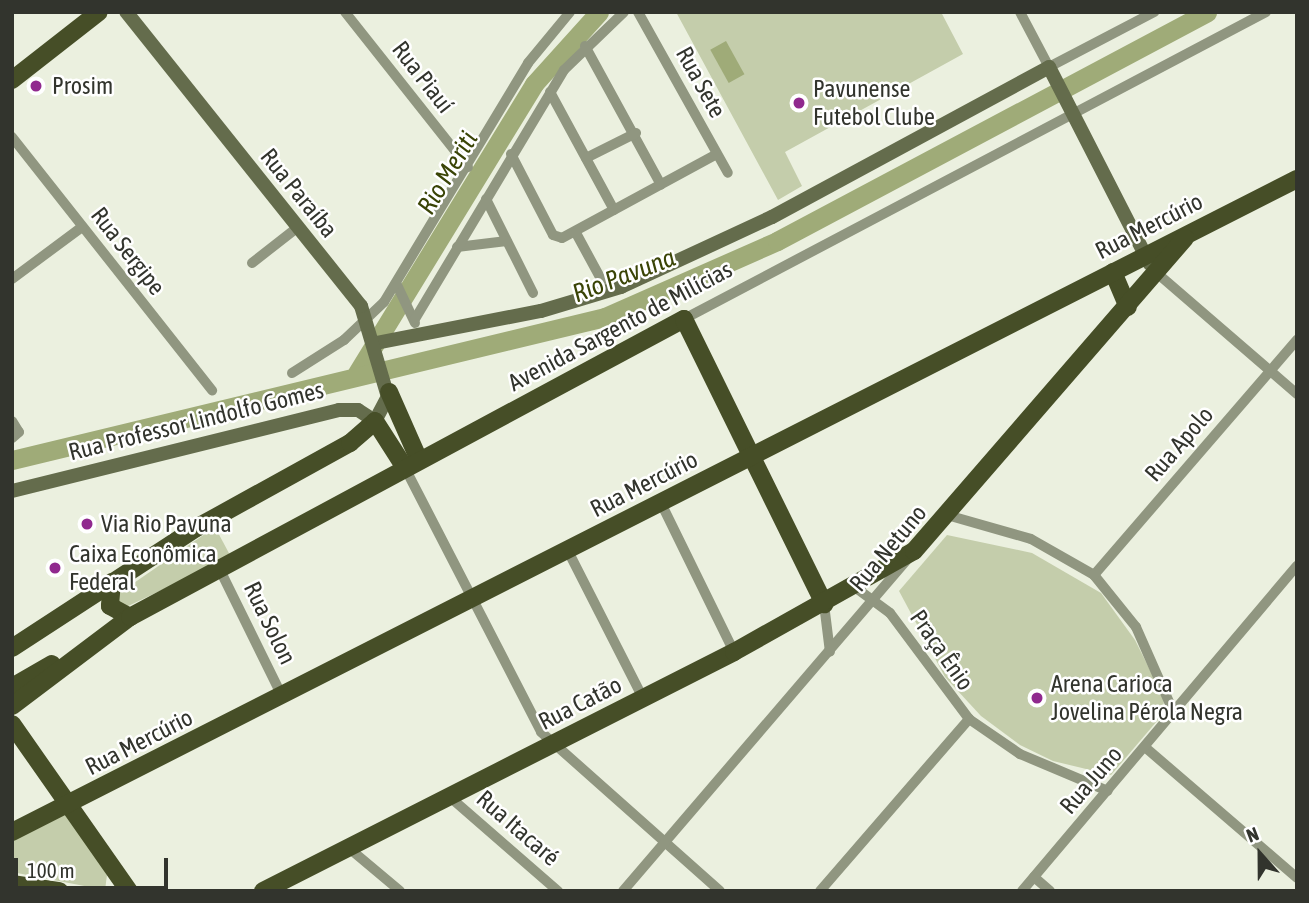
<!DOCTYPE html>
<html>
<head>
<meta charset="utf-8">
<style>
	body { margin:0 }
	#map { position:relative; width:1309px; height:903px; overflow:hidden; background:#ebf0df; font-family:"Asap Condensed",sans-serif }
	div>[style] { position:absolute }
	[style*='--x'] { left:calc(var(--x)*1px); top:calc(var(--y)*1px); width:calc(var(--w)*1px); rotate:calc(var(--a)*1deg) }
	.green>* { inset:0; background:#c4cdab }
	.water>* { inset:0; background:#9fab78; transform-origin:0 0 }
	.river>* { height:19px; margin:-9.5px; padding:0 9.5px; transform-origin:9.5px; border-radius:9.5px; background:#9fab78 }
	.street>* { height:10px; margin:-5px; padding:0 5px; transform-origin:5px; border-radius:5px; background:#909680 }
	.secondary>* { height:14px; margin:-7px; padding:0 7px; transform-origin:7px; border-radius:7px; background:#646c4c }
	.primary>* { height:18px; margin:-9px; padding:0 9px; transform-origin:9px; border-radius:9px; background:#464e27 }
	.dots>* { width:19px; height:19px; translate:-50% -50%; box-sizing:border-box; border:4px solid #fff; border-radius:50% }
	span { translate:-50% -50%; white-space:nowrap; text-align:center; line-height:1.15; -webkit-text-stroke:5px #fff; paint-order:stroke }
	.street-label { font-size:24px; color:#32342d }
	.poi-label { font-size:24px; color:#32342d }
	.left { translate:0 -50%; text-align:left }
	.water-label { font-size:26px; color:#3a4406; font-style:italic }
	.frame { position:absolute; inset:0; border:14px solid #32342d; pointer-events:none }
	.north { position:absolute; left:1225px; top:819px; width:70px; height:70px; -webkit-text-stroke:5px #fff; paint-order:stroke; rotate:339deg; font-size:19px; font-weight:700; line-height:28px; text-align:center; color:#32342d }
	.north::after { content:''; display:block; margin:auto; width:24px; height:32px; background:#32342d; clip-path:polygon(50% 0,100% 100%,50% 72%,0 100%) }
	.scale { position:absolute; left:14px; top:858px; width:154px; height:32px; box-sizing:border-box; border:4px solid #32342d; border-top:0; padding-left:9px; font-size:21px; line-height:24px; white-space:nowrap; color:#32342d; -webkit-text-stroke:5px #fff; paint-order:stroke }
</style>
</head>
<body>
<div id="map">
	<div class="green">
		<i style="clip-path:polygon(676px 12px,941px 12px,963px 54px,785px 152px,802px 186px,778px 200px)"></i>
		<i style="clip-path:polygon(215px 527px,231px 557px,124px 608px,115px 596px)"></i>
		<i style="clip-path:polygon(947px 535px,1032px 553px,1101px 593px,1135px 640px,1164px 698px,1163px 714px,1111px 775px,1053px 761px,1020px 745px,981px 716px,945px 677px,899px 591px)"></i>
		<i style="clip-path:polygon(66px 808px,107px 875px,105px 890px,12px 872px,12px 839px)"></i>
	</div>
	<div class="water">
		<i style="left:726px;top:41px;width:38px;height:18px;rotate:61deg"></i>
	</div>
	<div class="river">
		<i style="--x:357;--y:373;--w:339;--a:-58.5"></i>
		<i style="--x:534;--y:84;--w:97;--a:-47.9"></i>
		<i style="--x:12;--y:460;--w:610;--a:-13.56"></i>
		<i style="--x:605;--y:317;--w:188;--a:-23.8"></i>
		<i style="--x:777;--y:241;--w:487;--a:-28"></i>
	</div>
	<div class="street">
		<i style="--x:345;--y:12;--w:198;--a:51.6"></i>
		<i style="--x:638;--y:12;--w:184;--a:60.8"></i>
		<i style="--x:1020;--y:12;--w:62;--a:62.2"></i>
		<i style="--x:1049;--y:67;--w:119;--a:-27.6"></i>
		<i style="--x:585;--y:46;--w:158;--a:61.3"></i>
		<i style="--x:550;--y:92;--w:134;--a:61.5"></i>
		<i style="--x:12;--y:137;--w:323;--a:51.7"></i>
		<i style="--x:511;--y:154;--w:91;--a:62.6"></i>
		<i style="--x:553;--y:235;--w:9;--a:18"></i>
		<i style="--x:562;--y:238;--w:176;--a:-28.5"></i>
		<i style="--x:586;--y:158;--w:56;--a:-26.6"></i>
		<i style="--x:486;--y:199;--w:105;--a:63.4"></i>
		<i style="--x:576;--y:233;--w:67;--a:61.5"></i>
		<i style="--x:457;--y:247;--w:50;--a:-6.8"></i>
		<i style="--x:252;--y:263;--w:58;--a:-38"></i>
		<i style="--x:1158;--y:274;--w:184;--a:40.8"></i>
		<i style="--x:12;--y:279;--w:87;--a:-36.6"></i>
		<i style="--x:397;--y:285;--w:42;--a:64.7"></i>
		<i style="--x:415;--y:319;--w:290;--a:-59.1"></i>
		<i style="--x:564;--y:70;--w:83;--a:-44"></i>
		<i style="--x:684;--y:319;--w:658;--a:-27.81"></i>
		<i style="--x:292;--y:373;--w:62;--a:-32.4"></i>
		<i style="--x:344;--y:340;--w:55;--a:-43.5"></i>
		<i style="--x:384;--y:302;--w:279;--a:-58.9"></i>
		<i style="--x:528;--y:63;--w:66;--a:-50.5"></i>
		<i style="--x:12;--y:421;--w:13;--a:58"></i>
		<i style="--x:19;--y:432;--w:9;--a:139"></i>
		<i style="--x:405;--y:468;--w:297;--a:62.7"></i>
		<i style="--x:541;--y:732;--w:239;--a:41.6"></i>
		<i style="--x:661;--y:503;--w:166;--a:63.9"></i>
		<i style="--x:947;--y:515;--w:87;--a:15.9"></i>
		<i style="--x:1031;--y:539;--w:73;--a:29.7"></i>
		<i style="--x:1094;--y:575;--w:67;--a:51.1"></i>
		<i style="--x:1136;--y:627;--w:94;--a:66.2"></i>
		<i style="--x:568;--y:551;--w:165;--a:63"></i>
		<i style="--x:219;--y:568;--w:143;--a:63.8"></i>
		<i style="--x:1094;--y:575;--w:311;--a:-49.2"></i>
		<i style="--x:856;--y:588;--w:42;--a:36.3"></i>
		<i style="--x:890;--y:613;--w:132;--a:53.3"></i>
		<i style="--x:969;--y:719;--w:62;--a:34.5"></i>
		<i style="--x:1020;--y:754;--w:95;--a:22.8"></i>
		<i style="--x:824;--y:604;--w:48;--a:82.9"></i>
		<i style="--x:1146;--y:748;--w:199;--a:40.7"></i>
		<i style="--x:451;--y:798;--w:142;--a:41"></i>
		<i style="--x:350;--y:849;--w:65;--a:40"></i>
		<i style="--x:1034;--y:877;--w:21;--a:41"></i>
		<i style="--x:623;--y:891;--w:438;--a:-49.4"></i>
		<i style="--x:820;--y:891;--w:228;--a:-49.1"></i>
		<i style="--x:1022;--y:891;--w:426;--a:-49.8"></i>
	</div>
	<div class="secondary">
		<i style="--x:376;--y:343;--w:168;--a:-11"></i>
		<i style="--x:541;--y:311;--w:84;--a:-16.7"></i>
		<i style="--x:621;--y:287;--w:166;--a:-24.9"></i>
		<i style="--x:772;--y:217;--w:315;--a:-28.4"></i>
		<i style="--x:1049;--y:67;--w:221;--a:62.9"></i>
		<i style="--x:12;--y:491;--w:337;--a:-13.9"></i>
		<i style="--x:339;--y:410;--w:19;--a:0"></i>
		<i style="--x:358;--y:410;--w:20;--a:33"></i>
		<i style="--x:375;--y:421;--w:27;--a:-62"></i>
		<i style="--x:388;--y:397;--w:95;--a:-106.5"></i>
		<i style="--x:361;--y:306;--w:376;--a:-128.6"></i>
	</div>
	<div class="primary">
		<i style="--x:12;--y:80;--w:110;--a:-38"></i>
		<i style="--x:1113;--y:272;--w:38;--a:67"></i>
		<i style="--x:389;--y:392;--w:74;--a:66.2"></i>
		<i style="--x:112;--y:582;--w:24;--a:95"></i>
		<i style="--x:110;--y:606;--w:23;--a:29"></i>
		<i style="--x:12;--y:648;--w:220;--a:-33.1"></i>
		<i style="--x:196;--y:528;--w:176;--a:-28.9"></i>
		<i style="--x:350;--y:443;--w:33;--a:-41"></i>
		<i style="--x:375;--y:421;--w:56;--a:57.4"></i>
		<i style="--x:12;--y:687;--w:46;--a:-29.9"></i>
		<i style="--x:12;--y:706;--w:148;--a:-37"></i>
		<i style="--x:130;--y:617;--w:629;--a:-28.28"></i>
		<i style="--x:684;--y:319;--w:318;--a:63.8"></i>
		<i style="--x:12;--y:724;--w:204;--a:55"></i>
		<i style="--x:12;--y:832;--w:1441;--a:-26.94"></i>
		<i style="--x:12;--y:884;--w:48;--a:8.5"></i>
		<i style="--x:263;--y:891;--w:528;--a:-26.9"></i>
		<i style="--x:734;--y:652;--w:206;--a:-29.3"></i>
		<i style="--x:914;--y:551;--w:414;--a:-49.1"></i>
	</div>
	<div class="dots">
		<i style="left:36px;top:86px;background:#90298e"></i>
		<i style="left:799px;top:103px;background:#90298e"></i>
		<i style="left:87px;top:524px;background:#90298e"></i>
		<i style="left:55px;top:568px;background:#90298e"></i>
		<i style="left:1037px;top:698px;background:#90298e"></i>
	</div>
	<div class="street-label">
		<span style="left:423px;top:77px;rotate:52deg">Rua Piauí</span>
		<span style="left:701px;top:82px;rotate:61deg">Rua Sete</span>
		<span style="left:299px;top:193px;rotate:51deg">Rua Paraíba</span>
		<span style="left:1149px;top:226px;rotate:-27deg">Rua Mercúrio</span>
		<span style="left:128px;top:251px;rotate:52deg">Rua Sergipe</span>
		<span style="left:620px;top:326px;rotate:-28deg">Avenida Sargento de Milícias</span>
		<span style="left:196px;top:421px;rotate:-14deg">Rua Professor Lindolfo Gomes</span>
		<span style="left:1179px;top:444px;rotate:-49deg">Rua Apolo</span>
		<span style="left:644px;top:484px;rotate:-27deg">Rua Mercúrio</span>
		<span style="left:888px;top:548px;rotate:-50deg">Rua Netuno</span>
		<span style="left:270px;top:623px;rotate:64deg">Rua Solon</span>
		<span style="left:942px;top:650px;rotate:55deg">Praça Ênio</span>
		<span style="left:580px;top:703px;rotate:-27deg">Rua Catão</span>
		<span style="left:139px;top:742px;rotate:-27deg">Rua Mercúrio</span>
		<span style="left:1091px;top:780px;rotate:-49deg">Rua Juno</span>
		<span style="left:518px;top:828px;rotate:41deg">Rua Itacaré</span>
	</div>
	<div class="poi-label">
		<span class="left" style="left:52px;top:86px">Prosim</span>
		<span class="left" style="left:813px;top:103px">Pavunense<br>Futebol Clube</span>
		<span class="left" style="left:101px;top:524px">Via Rio Pavuna</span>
		<span class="left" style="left:69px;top:568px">Caixa Econômica<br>Federal</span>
		<span class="left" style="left:1051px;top:698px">Arena Carioca<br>Jovelina Pérola Negra</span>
	</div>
	<div class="water-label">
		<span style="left:448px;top:173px;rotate:-59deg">Rio Meriti</span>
		<span style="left:624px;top:276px;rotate:-21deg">Rio Pavuna</span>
	</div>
	<div class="frame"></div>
	<div class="north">N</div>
	<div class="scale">100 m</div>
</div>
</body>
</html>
